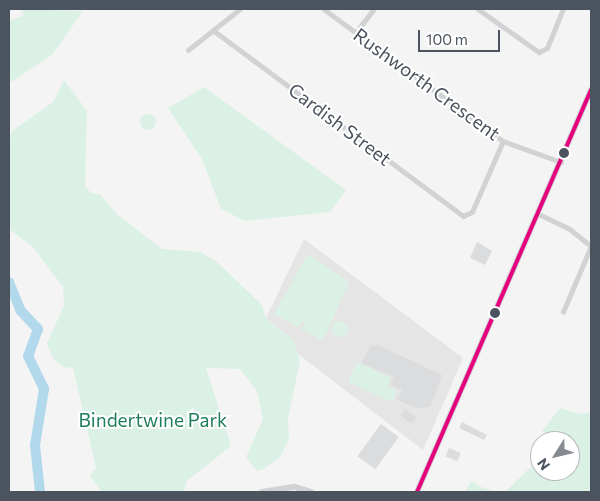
<!DOCTYPE html>
<html>
<head>
<meta charset="utf-8">
<style>
	body { margin:0 }
	#map { position:relative; width:600px; height:501px; overflow:hidden; background:#f4f4f4; font-family:Commissioner,sans-serif }
	div>[style] { position:absolute }
	[style*='--x'] { left:calc(var(--x)*1px); top:calc(var(--y)*1px); width:calc(var(--w)*1px); rotate:calc(var(--a)*1deg) }
	.education>* { inset:0; background:#e6e5e5 }
	.green>* { inset:0; background:#dbf1e6 }
	.round { border-radius:50% }
	.river>* { height:10px; margin:-5px; padding:0 5px; transform-origin:5px; border-radius:5px; background:#b2d8ec }
	.building>* { inset:0; background:#dbdcde; transform-origin:0 0 }
	.minor>* { height:4.5px; margin:-2.25px; padding:0 2.25px; transform-origin:2.25px; border-radius:2.25px; background:#d0d2d4 }
	.tertiary>* { height:5.5px; margin:-2.75px; padding:0 2.75px; transform-origin:2.75px; border-radius:2.75px; background:#d0d2d4 }
	.bus-1>* { height:4px; margin:-2px; padding:0 2px; transform-origin:2px; border-radius:2px; background:#e5007d }
	.dots>* { width:14px; height:14px; translate:-50% -50%; box-sizing:border-box; border:2px solid #fff; border-radius:50% }
	span { translate:-50% -50%; white-space:nowrap; text-align:center; line-height:1.15; -webkit-text-stroke:4px #fff; paint-order:stroke }
	.street-label { font-size:19px; color:#4b535f }
	.park-label { font-size:19px; color:#1f7e5b }
	.frame { position:absolute; inset:0; border:10px solid #4b535f; pointer-events:none }
	.north { position:absolute; left:530px; top:431px; width:50px; height:50px; box-sizing:border-box; background:#fff; border:1px solid #b7babf; border-radius:50%; rotate:234deg; font-size:14px; font-weight:700; line-height:20px; text-align:center; color:#4b535f }
	.north::after { content:''; display:block; margin:auto; width:18px; height:22px; background:#868b93; clip-path:polygon(50% 0,100% 100%,50% 72%,0 100%) }
	.scale { position:absolute; left:418px; top:30px; width:82px; height:22px; box-sizing:border-box; border:2px solid #4b535f; border-top:0; padding-left:6px; font-size:15px; line-height:18px; white-space:nowrap; color:#4b535f; -webkit-text-stroke:4px #fff; paint-order:stroke }
</style>
</head>
<body>
<div id="map">
	<div class="education">
		<i style="clip-path:polygon(304px 239px,463px 358px,423px 450px,298px 354px,293px 340px,266px 318px)"></i>
	</div>
	<div class="green">
		<i style="clip-path:polygon(21px 9px,83px 11px,52px 55px,9px 83px,9px 21px,24px 15px)"></i>
		<i style="clip-path:polygon(64px 80px,87px 111px,85px 186px,91px 193px,100px 194px,117px 214px,162px 249px,201px 252px,217px 262px,262px 305px,266px 318px,293px 340px,300px 361px,288px 419px,289px 439px,280px 457px,264px 469px,257px 471px,246px 457px,263px 419px,257px 391px,240px 369px,206px 368px,231px 446px,187px 481px,184px 492px,102px 492px,90px 476px,96px 468px,73px 368px,63px 367px,53px 358px,47px 344px,64px 305px,63px 287px,33px 247px,9px 229px,9px 140px,12px 131px,53px 102px)"></i>
		<i style="clip-path:polygon(204px 87px,346px 190px,330px 212px,245px 221px,221px 209px,202px 159px,168px 108px)"></i>
		<i class="round" style="left:140px;top:114px;width:16px;height:16px"></i>
		<i style="clip-path:polygon(308px 254px,349px 282px,323px 341px,301px 329px,309px 315px,298px 327px,274px 314px)"></i>
		<i class="round" style="left:332px;top:321px;width:16px;height:16px"></i>
		<i style="clip-path:polygon(357px 362px,391px 378px,387px 386px,397px 390px,392px 402px,348px 382px)"></i>
		<i style="clip-path:polygon(560px 408px,580px 414px,591px 412px,591px 492px,505px 492px,540px 458px,540px 471px,570px 471px,570px 441px,551px 441px,542px 431px)"></i>
		<i style="clip-path:polygon(471px 481px,481px 487px,496px 492px,465px 492px)"></i>
	</div>
	<div class="river">
		<i style="--x:9;--y:282;--w:31;--a:68"></i>
		<i style="--x:21;--y:311;--w:25;--a:47"></i>
		<i style="--x:38;--y:329;--w:29;--a:110"></i>
		<i style="--x:28;--y:356;--w:37;--a:64"></i>
		<i style="--x:44;--y:389;--w:57;--a:99.1"></i>
		<i style="--x:35;--y:445;--w:47;--a:83.9"></i>
	</div>
	<div class="building">
		<i style="clip-path:polygon(477px 242px,492px 251px,485px 265px,470px 258px)"></i>
		<i style="clip-path:polygon(378px 345px,442px 375px,430px 407px,417px 408px,397px 400px,402px 390px,390px 385px,394px 377px,361px 363px,371px 346px)"></i>
		<i style="left:405px;top:409px;width:14px;height:8px;rotate:36deg"></i>
		<i style="clip-path:polygon(462px 422px,487px 435px,484px 440px,459px 428px)"></i>
		<i style="left:381px;top:424px;width:22px;height:40px;rotate:36deg"></i>
		<i style="left:449px;top:448px;width:13px;height:9px;rotate:23deg"></i>
	</div>
	<div class="minor">
		<i style="--x:324;--y:9;--w:222;--a:36.4"></i>
		<i style="--x:503;--y:141;--w:62;--a:19.9"></i>
		<i style="--x:478;--y:9;--w:75;--a:35.2"></i>
		<i style="--x:539;--y:52;--w:9;--a:-27"></i>
		<i style="--x:547;--y:48;--w:42;--a:-67.7"></i>
		<i style="--x:213;--y:30;--w:312;--a:36.6"></i>
		<i style="--x:463;--y:216;--w:10;--a:-24"></i>
		<i style="--x:472;--y:212;--w:77;--a:-66.4"></i>
		<i style="--x:356;--y:32;--w:29;--a:-52"></i>
		<i style="--x:188;--y:50;--w:66;--a:-38.3"></i>
		<i style="--x:539;--y:214;--w:34;--a:26"></i>
		<i style="--x:570;--y:229;--w:27;--a:39"></i>
		<i style="--x:563;--y:312;--w:72;--a:-67"></i>
	</div>
	<div class="tertiary">
		<i style="--x:262;--y:492;--w:33;--a:-9"></i>
		<i style="--x:295;--y:487;--w:17;--a:17"></i>
		<i style="--x:417;--y:492;--w:438;--a:-66.6"></i>
	</div>
	<div class="bus-1">
		<i style="--x:417;--y:492;--w:438;--a:-66.6"></i>
	</div>
	<div class="dots">
		<i style="left:564px;top:153px;background:#4b535f"></i>
		<i style="left:495px;top:313px;background:#4b535f"></i>
	</div>
	<div class="street-label">
		<span style="left:427px;top:84px;rotate:36deg">Rushworth Crescent</span>
		<span style="left:340px;top:124px;rotate:37deg">Cardish Street</span>
	</div>
	<div class="park-label">
		<span style="left:153px;top:420px">Bindertwine Park</span>
	</div>
	<div class="frame"></div>
	<div class="north">N</div>
	<div class="scale">100 m</div>
</div>
</body>
</html>
